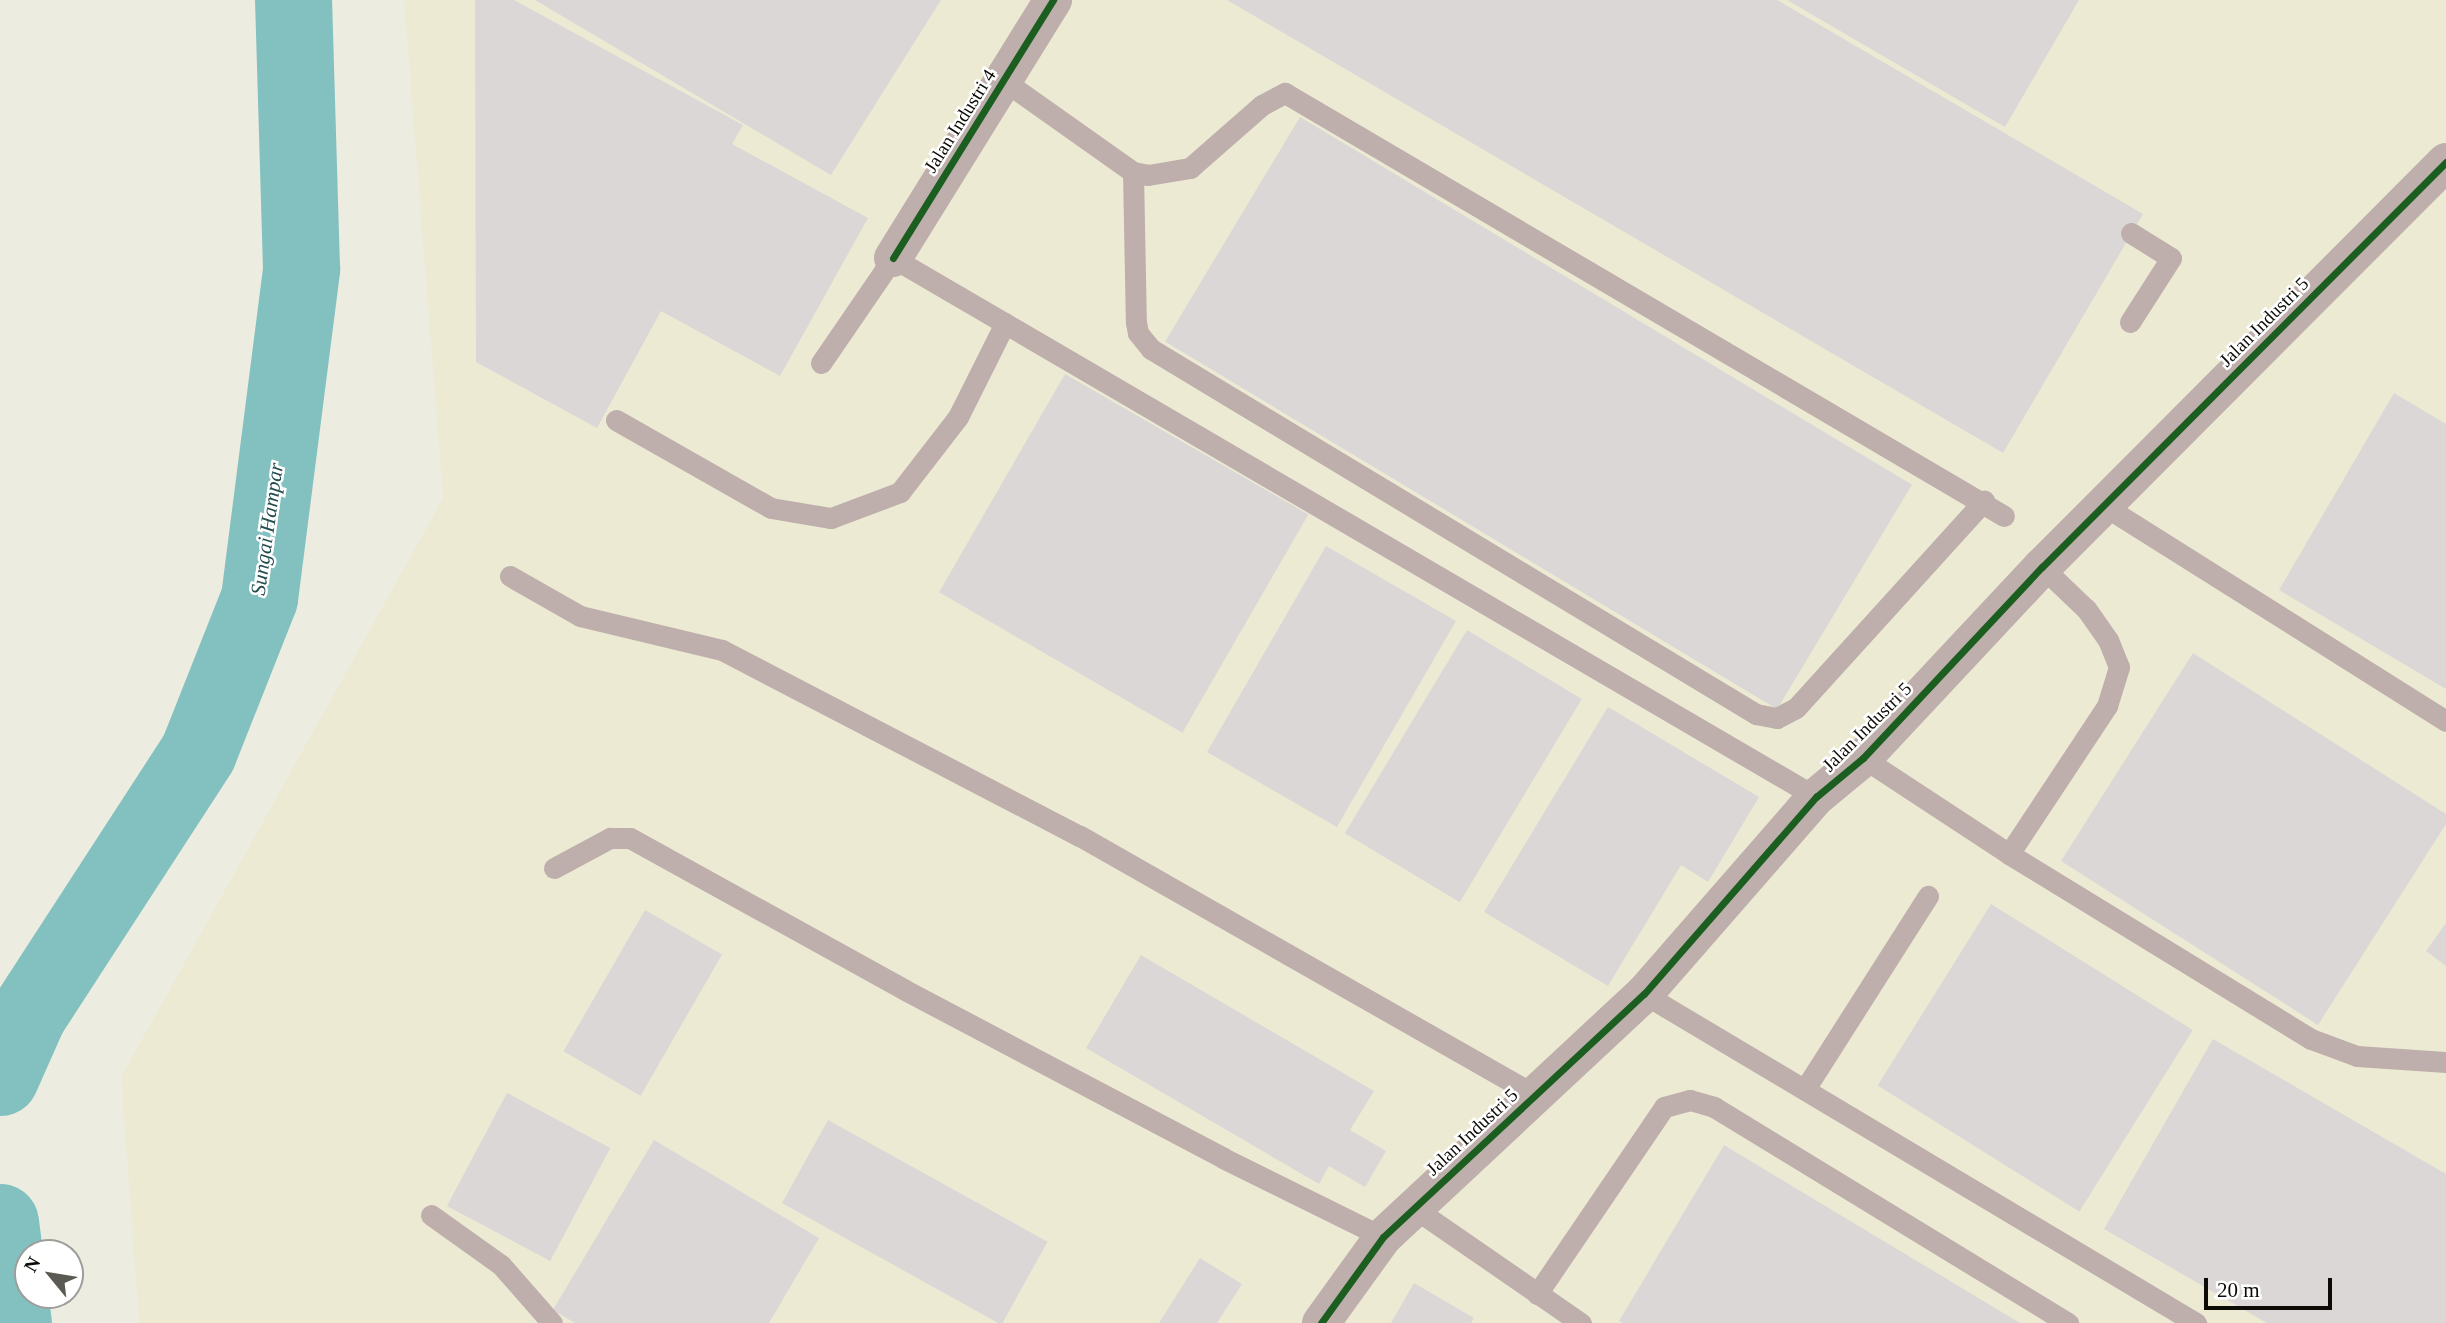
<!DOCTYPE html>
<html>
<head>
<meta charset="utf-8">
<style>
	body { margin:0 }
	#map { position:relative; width:2446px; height:1323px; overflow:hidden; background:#edece0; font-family:Georgia,serif }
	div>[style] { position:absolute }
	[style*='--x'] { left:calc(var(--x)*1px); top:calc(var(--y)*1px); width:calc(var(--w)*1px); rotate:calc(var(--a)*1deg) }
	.built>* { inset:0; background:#edead4 }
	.river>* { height:77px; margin:-38.5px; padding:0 38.5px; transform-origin:38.5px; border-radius:38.5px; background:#83c0c0 }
	.building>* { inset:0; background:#dad7d6; transform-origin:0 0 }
	.service>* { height:21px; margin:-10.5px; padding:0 10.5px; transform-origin:10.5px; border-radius:10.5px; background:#beafac }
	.minor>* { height:38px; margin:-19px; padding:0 19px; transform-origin:19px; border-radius:19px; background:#beafac }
	.cycleway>* { height:7px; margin:-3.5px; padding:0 3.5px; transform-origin:3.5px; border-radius:3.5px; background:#1b5e20 }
	span { translate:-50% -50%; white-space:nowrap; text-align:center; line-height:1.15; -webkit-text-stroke:5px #fff; paint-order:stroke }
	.street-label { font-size:19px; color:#0d0b05 }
	.water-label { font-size:21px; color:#234c4e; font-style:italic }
	.north { position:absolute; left:14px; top:1239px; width:70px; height:70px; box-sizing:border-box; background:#fff; border:2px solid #9e9d9b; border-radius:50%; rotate:300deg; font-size:19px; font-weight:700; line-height:28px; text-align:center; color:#0d0b05 }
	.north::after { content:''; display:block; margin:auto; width:24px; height:32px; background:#5b5a52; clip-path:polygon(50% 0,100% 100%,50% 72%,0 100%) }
	.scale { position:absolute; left:2204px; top:1278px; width:128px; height:32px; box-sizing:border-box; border:4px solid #0d0b05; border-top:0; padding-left:9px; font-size:21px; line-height:24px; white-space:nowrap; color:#0d0b05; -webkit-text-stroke:5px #fff; paint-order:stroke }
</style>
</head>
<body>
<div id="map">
	<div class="built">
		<i style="clip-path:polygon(404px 0,2446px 0,2446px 1323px,139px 1323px,121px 1077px,443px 498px)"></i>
	</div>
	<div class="river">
		<i style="--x:0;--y:1077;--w:69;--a:-66"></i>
		<i style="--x:28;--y:1014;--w:312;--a:-57"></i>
		<i style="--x:198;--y:752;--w:166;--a:-68.4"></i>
		<i style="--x:259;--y:598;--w:333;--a:-82.7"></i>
		<i style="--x:301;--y:268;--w:268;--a:-91.7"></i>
		<i style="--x:0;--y:1222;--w:102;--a:82.7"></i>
	</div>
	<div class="building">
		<i style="clip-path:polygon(475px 0,514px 0,743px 125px,732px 144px,868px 218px,780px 376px,661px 311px,597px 428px,476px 362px)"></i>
		<i style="clip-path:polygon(535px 0,941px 0,831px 175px)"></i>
		<i style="clip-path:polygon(1227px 0,1777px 0,2143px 214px,2003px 453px)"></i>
		<i style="clip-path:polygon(1787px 0,2079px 0,2005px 127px)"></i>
		<i style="left:1300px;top:117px;width:714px;height:262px;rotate:31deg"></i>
		<i style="left:1065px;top:374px;width:281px;height:252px;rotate:30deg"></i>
		<i style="clip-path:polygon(2394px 393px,2446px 424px,2446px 689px,2279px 590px)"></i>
		<i style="left:1326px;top:546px;width:150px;height:238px;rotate:30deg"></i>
		<i style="left:1467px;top:630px;width:134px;height:237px;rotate:31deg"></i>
		<i style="clip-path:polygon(2193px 653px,2446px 814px,2446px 824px,2318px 1025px,2061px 861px)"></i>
		<i style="clip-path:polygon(1608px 707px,1759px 797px,1708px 882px,1681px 865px,1608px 986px,1484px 912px)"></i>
		<i style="left:1991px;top:904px;width:238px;height:214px;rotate:32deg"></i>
		<i style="left:645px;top:910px;width:89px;height:163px;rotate:30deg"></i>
		<i style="clip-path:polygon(2446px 923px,2446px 966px,2426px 951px)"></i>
		<i style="clip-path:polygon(1141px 955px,1374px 1091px,1350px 1130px,1386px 1151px,1365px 1187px,1329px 1166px,1319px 1184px,1086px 1048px)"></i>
		<i style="clip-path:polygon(2213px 1039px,2446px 1174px,2446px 1323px,2267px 1323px,2104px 1229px)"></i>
		<i style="left:507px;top:1093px;width:117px;height:128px;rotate:28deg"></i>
		<i style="left:828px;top:1120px;width:251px;height:95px;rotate:29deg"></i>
		<i style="clip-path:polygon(654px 1140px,819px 1238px,769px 1323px,575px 1323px,553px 1310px)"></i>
		<i style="clip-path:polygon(1724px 1145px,2020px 1323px,1623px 1323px,1619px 1321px)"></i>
		<i style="clip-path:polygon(1200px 1258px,1242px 1284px,1217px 1323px,1159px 1323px)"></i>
		<i style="clip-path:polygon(1414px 1283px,1474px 1318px,1471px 1323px,1391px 1323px)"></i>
	</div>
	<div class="service">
		<i style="--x:1003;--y:80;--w:159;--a:35.3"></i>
		<i style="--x:1133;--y:172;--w:15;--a:11"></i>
		<i style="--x:1148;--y:175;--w:43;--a:-9.5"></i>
		<i style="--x:1190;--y:168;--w:96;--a:-41.2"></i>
		<i style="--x:1262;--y:105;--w:26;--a:-28"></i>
		<i style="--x:1285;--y:93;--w:834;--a:30.47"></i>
		<i style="--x:1133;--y:172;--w:150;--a:88.9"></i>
		<i style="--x:1136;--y:322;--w:11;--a:80"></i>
		<i style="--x:1138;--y:333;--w:21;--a:51"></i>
		<i style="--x:1151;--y:349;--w:707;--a:31.1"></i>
		<i style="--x:1756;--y:714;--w:21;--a:11"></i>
		<i style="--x:1777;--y:718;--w:21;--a:-28"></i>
		<i style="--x:1796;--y:708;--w:280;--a:-47.8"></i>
		<i style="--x:2130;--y:322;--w:76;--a:-57.4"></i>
		<i style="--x:2171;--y:258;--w:47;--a:-148"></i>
		<i style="--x:821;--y:363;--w:127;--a:-55.6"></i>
		<i style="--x:893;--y:258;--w:1069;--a:30.28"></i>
		<i style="--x:616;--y:420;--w:178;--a:29.6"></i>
		<i style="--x:771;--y:508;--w:61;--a:9.5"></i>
		<i style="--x:831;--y:518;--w:74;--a:-20.6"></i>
		<i style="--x:900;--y:492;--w:95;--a:-52.3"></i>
		<i style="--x:958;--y:417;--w:105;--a:-63.4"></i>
		<i style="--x:2103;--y:505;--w:405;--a:32.2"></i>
		<i style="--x:510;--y:576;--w:81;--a:29.7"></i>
		<i style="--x:580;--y:616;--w:146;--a:13.5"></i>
		<i style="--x:722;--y:650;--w:403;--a:27.5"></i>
		<i style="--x:1080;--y:836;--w:524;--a:29.65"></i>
		<i style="--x:1863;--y:758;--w:175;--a:33.3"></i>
		<i style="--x:2009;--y:854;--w:354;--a:31.5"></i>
		<i style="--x:2311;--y:1039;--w:49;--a:20.3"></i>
		<i style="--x:2357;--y:1056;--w:89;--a:3.9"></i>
		<i style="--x:2009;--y:854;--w:178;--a:-56.5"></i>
		<i style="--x:2107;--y:706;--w:41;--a:-72.9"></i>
		<i style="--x:2119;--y:667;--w:29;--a:-112"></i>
		<i style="--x:2108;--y:640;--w:38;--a:-125"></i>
		<i style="--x:2086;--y:609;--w:61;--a:-136.3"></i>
		<i style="--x:554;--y:868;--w:64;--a:-28.2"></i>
		<i style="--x:610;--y:838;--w:20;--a:0"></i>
		<i style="--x:630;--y:838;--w:314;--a:28.9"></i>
		<i style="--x:905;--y:990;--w:360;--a:27.8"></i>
		<i style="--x:1223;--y:1158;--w:178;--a:26.3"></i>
		<i style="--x:1644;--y:994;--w:643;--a:30.8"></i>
		<i style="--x:1805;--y:1089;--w:229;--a:-57.5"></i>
		<i style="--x:1414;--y:1208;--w:203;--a:34.6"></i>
		<i style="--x:431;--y:1215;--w:86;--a:35.5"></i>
		<i style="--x:501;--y:1265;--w:77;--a:48.7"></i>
		<i style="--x:1537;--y:1294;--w:226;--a:-55.8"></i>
		<i style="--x:1664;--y:1107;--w:27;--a:-15"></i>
		<i style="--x:1690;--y:1100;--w:25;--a:16"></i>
		<i style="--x:1714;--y:1107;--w:415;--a:31.4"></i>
	</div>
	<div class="minor">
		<i style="--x:893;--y:258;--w:304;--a:-58.2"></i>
		<i style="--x:1321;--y:1323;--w:106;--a:-54.2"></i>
		<i style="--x:1383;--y:1237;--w:357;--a:-43"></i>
		<i style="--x:1644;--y:994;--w:262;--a:-48.9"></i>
		<i style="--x:1816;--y:797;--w:61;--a:-39.7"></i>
		<i style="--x:1863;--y:758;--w:262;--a:-46.9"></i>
		<i style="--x:2042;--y:567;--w:572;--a:-45.07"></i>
	</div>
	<div class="cycleway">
		<i style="--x:893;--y:258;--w:304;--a:-58.2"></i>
		<i style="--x:1321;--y:1323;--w:106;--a:-54.2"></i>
		<i style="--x:1383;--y:1237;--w:357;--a:-43"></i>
		<i style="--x:1644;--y:994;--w:262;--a:-48.9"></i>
		<i style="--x:1816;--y:797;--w:61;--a:-39.7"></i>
		<i style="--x:1863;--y:758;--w:262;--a:-46.9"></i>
		<i style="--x:2042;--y:567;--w:572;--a:-45.07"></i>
	</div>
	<div class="street-label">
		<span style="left:960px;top:121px;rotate:-58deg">Jalan Industri 4</span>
		<span style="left:2264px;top:322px;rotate:-45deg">Jalan Industri 5</span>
		<span style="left:1867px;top:727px;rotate:-45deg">Jalan Industri 5</span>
		<span style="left:1472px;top:1132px;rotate:-43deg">Jalan Industri 5</span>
	</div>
	<div class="water-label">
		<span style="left:267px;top:529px;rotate:-82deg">Sungai Hampar</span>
	</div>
	<div class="north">N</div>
	<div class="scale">20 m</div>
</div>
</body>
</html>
